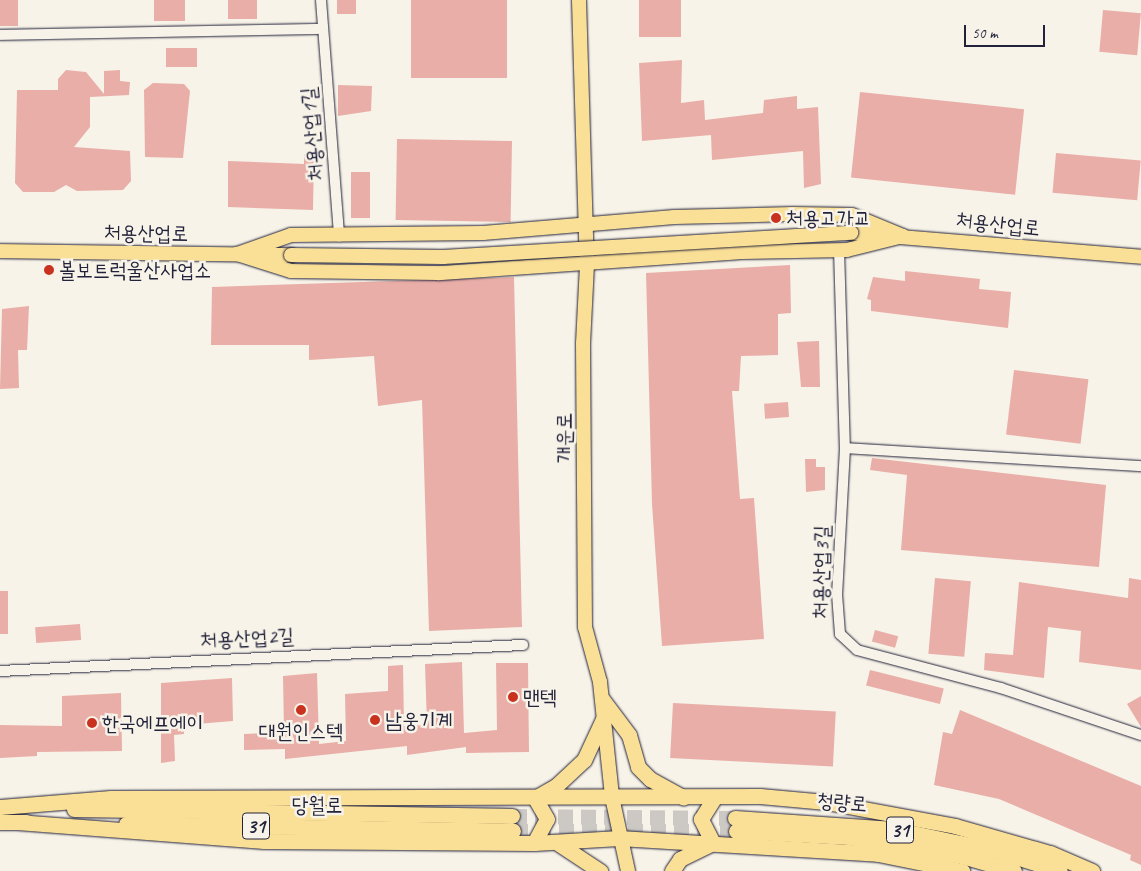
<!DOCTYPE html>
<html>
<head>
<meta charset="utf-8">
<style>
	body { margin:0 }
	#map { position:relative; width:1141px; height:871px; overflow:hidden; background:#f7f3e8; font-family:Caveat,"Poor Story",sans-serif }
	div>[style] { position:absolute }
	[style*='--x'] { left:calc(var(--x)*1px); top:calc(var(--y)*1px); width:calc(var(--w)*1px); rotate:calc(var(--a)*1deg) }
	.building>* { inset:0; background:#e9aea8; transform-origin:0 0 }
	.highway-tunnel>* { height:15px; margin-top:-7.5px; transform-origin:0; background:repeating-linear-gradient(90deg,#ccc9c5 0 15px,transparent 0 23px) }
	.roads { filter:drop-shadow(0 0 1px #22223b) drop-shadow(0 0 1px #22223b) }
	.minor>* { height:10px; margin:-5px; padding:0 5px; transform-origin:5px; border-radius:5px; background:#f7f3e8 }
	.major>* { height:14px; margin:-7px; padding:0 7px; transform-origin:7px; border-radius:7px; background:#fadf96 }
	.highway>* { height:15px; margin:-7.5px; padding:0 7.5px; transform-origin:7.5px; border-radius:7.5px; background:#fadf96 }
	.bridges { filter:drop-shadow(0 0 1px #22223b) drop-shadow(0 0 1px #22223b) }
	.major-bridge>* { height:14px; margin:-7px; padding:0 7px; transform-origin:7px; border-radius:7px; background:#fadf96 }
	.dots>* { width:14px; height:14px; translate:-50% -50%; box-sizing:border-box; border:2px solid #f7f3e8; border-radius:50% }
	span { translate:-50% -50%; white-space:nowrap; text-align:center; line-height:1.15; -webkit-text-stroke:5px #f7f3e8; paint-order:stroke }
	.shield-label span { padding:1px 4px; background:#f7f3e8; border:1px solid; border-radius:4px; -webkit-text-stroke-width:0 }
	.shield-label { font-size:20px; color:#22223b; font-weight:700 }
	.street-label { font-size:21px; color:#22223b }
	.poi-label { font-size:21px; color:#22223b }
	.left { translate:0 -50%; text-align:left }
	.scale { position:absolute; left:964px; top:25px; width:81px; height:22px; box-sizing:border-box; border:2px solid #22223b; border-top:0; padding-left:6px; font-size:15px; line-height:18px; white-space:nowrap; color:#22223b; -webkit-text-stroke:4px #f7f3e8; paint-order:stroke }
</style>
</head>
<body>
<div id="map">
	<div class="building">
		<i style="left:0;top:0;width:18px;height:26px"></i>
		<i style="left:154px;top:0;width:31px;height:21px"></i>
		<i style="left:228px;top:0;width:29px;height:19px"></i>
		<i style="left:337px;top:0;width:19px;height:14px"></i>
		<i style="left:411px;top:0;width:96px;height:78px"></i>
		<i style="left:639px;top:0;width:42px;height:37px"></i>
		<i style="left:1103px;top:10px;width:38px;height:42px;rotate:5deg"></i>
		<i style="left:197px;top:48px;width:19px;height:31px;rotate:90deg"></i>
		<i style="clip-path:polygon(682px 60px,681px 103px,704px 100px,705px 120px,763px 113px,764px 100px,797px 96px,797px 109px,818px 107px,821px 184px,804px 188px,803px 151px,712px 160px,711px 135px,642px 141px,639px 63px)"></i>
		<i style="clip-path:polygon(66px 70px,86px 72px,104px 94px,104px 71px,120px 70px,120px 81px,130px 82px,129px 95px,90px 97px,90px 127px,74px 147px,130px 151px,131px 181px,123px 190px,77px 191px,66px 185px,54px 192px,23px 192px,15px 183px,17px 90px,58px 90px,58px 79px)"></i>
		<i style="clip-path:polygon(153px 83px,184px 84px,190px 91px,183px 158px,145px 157px,144px 90px)"></i>
		<i style="clip-path:polygon(338px 85px,372px 86px,371px 111px,338px 116px)"></i>
		<i style="left:860px;top:92px;width:165px;height:86px;rotate:6deg"></i>
		<i style="left:512px;top:141px;width:81px;height:115px;rotate:91deg"></i>
		<i style="left:1056px;top:153px;width:85px;height:40px;rotate:5deg"></i>
		<i style="clip-path:polygon(304px 154px,314px 156px,313px 210px,228px 207px,228px 161px,304px 164px)"></i>
		<i style="left:370px;top:172px;width:46px;height:19px;rotate:90deg"></i>
		<i style="clip-path:polygon(790px 265px,791px 313px,778px 314px,778px 355px,741px 356px,739px 391px,732px 391px,740px 499px,754px 498px,764px 639px,662px 646px,652px 504px,646px 273px)"></i>
		<i style="clip-path:polygon(905px 271px,980px 279px,979px 289px,1011px 292px,1008px 328px,871px 311px,871px 300px,867px 299px,873px 277px,905px 281px)"></i>
		<i style="clip-path:polygon(514px 277px,522px 627px,429px 631px,422px 400px,378px 406px,374px 356px,309px 360px,309px 345px,211px 345px,212px 287px)"></i>
		<i style="clip-path:polygon(29px 306px,27px 350px,18px 350px,19px 388px,0 389px,2px 309px)"></i>
		<i style="clip-path:polygon(819px 341px,820px 387px,801px 387px,797px 342px)"></i>
		<i style="left:1014px;top:370px;width:75px;height:65px;rotate:7deg"></i>
		<i style="left:788px;top:402px;width:15px;height:24px;rotate:86deg"></i>
		<i style="clip-path:polygon(872px 458px,1106px 485px,1099px 567px,901px 550px,907px 475px,870px 470px)"></i>
		<i style="clip-path:polygon(805px 459px,816px 459px,816px 467px,825px 467px,825px 490px,806px 492px)"></i>
		<i style="left:935px;top:578px;width:36px;height:76px;rotate:5deg"></i>
		<i style="clip-path:polygon(1129px 578px,1141px 580px,1141px 670px,1079px 662px,1081px 631px,1048px 627px,1044px 678px,984px 670px,985px 653px,1013px 655px,1019px 582px,1128px 598px)"></i>
		<i style="left:0;top:591px;width:8px;height:43px"></i>
		<i style="left:80px;top:624px;width:16px;height:45px;rotate:86deg"></i>
		<i style="left:875px;top:630px;width:24px;height:12px;rotate:15deg"></i>
		<i style="clip-path:polygon(462px 662px,464px 733px,497px 730px,496px 663px,528px 663px,529px 752px,466px 753px,466px 747px,407px 755px,407px 746px,285px 759px,285px 749px,244px 750px,244px 734px,284px 732px,283px 676px,317px 673px,319px 744px,346px 741px,345px 694px,388px 691px,388px 666px,403px 665px,404px 726px,427px 725px,425px 664px)"></i>
		<i style="left:870px;top:670px;width:76px;height:16px;rotate:14deg"></i>
		<i style="clip-path:polygon(232px 678px,233px 721px,184px 725px,184px 734px,174px 735px,175px 761px,161px 763px,161px 683px)"></i>
		<i style="clip-path:polygon(121px 693px,122px 751px,37px 752px,37px 756px,0 758px,0 725px,62px 726px,62px 696px)"></i>
		<i style="clip-path:polygon(1141px 696px,1141px 727px,1127px 704px)"></i>
		<i style="left:673px;top:703px;width:163px;height:55px;rotate:3deg"></i>
		<i style="clip-path:polygon(960px 710px,1141px 786px,1141px 865px,1130px 860px,1131px 855px,999px 799px,934px 785px,943px 732px,952px 734px)"></i>
	</div>
	<div class="highway-tunnel">
		<i style="--x:512;--y:816;--w:223;--a:0.5"></i>
		<i style="--x:513;--y:831;--w:223;--a:0"></i>
	</div>
	<div class="roads">
		<div class="minor">
			<i style="--x:321;--y:0;--w:237;--a:85.6"></i>
			<i style="--x:0;--y:35;--w:323;--a:-1.1"></i>
			<i style="--x:839;--y:249;--w:199;--a:88.3"></i>
			<i style="--x:845;--y:448;--w:146;--a:93.1"></i>
			<i style="--x:837;--y:594;--w:40;--a:85.7"></i>
			<i style="--x:840;--y:634;--w:23;--a:43"></i>
			<i style="--x:857;--y:650;--w:149;--a:14.8"></i>
			<i style="--x:1001;--y:688;--w:148;--a:18.6"></i>
			<i style="--x:845;--y:448;--w:297;--a:3.5"></i>
			<i style="--x:0;--y:671;--w:524;--a:-2.85"></i>
		</div>
		<div class="major">
			<i style="--x:579;--y:0;--w:265;--a:88.3"></i>
			<i style="--x:587;--y:265;--w:78;--a:92.9"></i>
			<i style="--x:583;--y:343;--w:284;--a:89.6"></i>
			<i style="--x:585;--y:627;--w:57;--a:74.7"></i>
			<i style="--x:600;--y:682;--w:116;--a:84"></i>
			<i style="--x:612;--y:797;--w:76;--a:77.8"></i>
			<i style="--x:793;--y:214;--w:59;--a:1"></i>
			<i style="--x:852;--y:215;--w:55;--a:22.4"></i>
			<i style="--x:903;--y:236;--w:58;--a:166"></i>
			<i style="--x:847;--y:250;--w:105;--a:178.9"></i>
			<i style="--x:742;--y:252;--w:305;--a:176"></i>
			<i style="--x:438;--y:273;--w:147;--a:-179.2"></i>
			<i style="--x:291;--y:271;--w:57;--a:-162.5"></i>
			<i style="--x:237;--y:254;--w:57;--a:-19.4"></i>
			<i style="--x:291;--y:235;--w:192;--a:-0.6"></i>
			<i style="--x:483;--y:233;--w:192;--a:-4.8"></i>
			<i style="--x:674;--y:217;--w:119;--a:-1.4"></i>
			<i style="--x:851;--y:233;--w:291;--a:4.7"></i>
			<i style="--x:0;--y:251;--w:291;--a:0.8"></i>
		</div>
		<div class="highway">
			<i style="--x:602;--y:699;--w:45;--a:53.1"></i>
			<i style="--x:629;--y:735;--w:33;--a:74"></i>
			<i style="--x:638;--y:767;--w:17;--a:45"></i>
			<i style="--x:650;--y:779;--w:38;--a:29"></i>
			<i style="--x:0;--y:807;--w:111;--a:-4.6"></i>
			<i style="--x:111;--y:798;--w:649;--a:-0.18"></i>
			<i style="--x:760;--y:796;--w:66;--a:5.2"></i>
			<i style="--x:826;--y:802;--w:131;--a:10.5"></i>
			<i style="--x:955;--y:826;--w:99;--a:15.9"></i>
			<i style="--x:1050;--y:853;--w:46;--a:23.2"></i>
			<i style="--x:74;--y:809;--w:438;--a:0.9"></i>
			<i style="--x:735;--y:818;--w:159;--a:4"></i>
			<i style="--x:894;--y:829;--w:102;--a:11.9"></i>
			<i style="--x:994;--y:850;--w:69;--a:17.7"></i>
			<i style="--x:0;--y:822;--w:26;--a:0"></i>
			<i style="--x:17;--y:822;--w:248;--a:4.4"></i>
			<i style="--x:264;--y:841;--w:270;--a:0.4"></i>
			<i style="--x:534;--y:843;--w:85;--a:-3.4"></i>
			<i style="--x:619;--y:838;--w:259;--a:3.5"></i>
			<i style="--x:878;--y:854;--w:86;--a:11.4"></i>
			<i style="--x:126;--y:824;--w:387;--a:1"></i>
			<i style="--x:736;--y:831;--w:113;--a:3"></i>
			<i style="--x:849;--y:837;--w:115;--a:9.5"></i>
			<i style="--x:962;--y:856;--w:54;--a:16.1"></i>
			<i style="--x:556;--y:842;--w:53;--a:33.4"></i>
			<i style="--x:534;--y:843;--w:27;--a:-62"></i>
			<i style="--x:547;--y:819;--w:24;--a:-120"></i>
			<i style="--x:535;--y:798;--w:24;--a:-30"></i>
			<i style="--x:556;--y:786;--w:38;--a:-43"></i>
			<i style="--x:584;--y:760;--w:47;--a:-65.1"></i>
			<i style="--x:672;--y:871;--w:14;--a:-56"></i>
			<i style="--x:680;--y:859;--w:37;--a:-26"></i>
			<i style="--x:713;--y:843;--w:27;--a:-117"></i>
			<i style="--x:701;--y:819;--w:26;--a:-58"></i>
		</div>
	</div>
	<div class="bridges">
		<div class="major-bridge">
			<i style="--x:291;--y:255;--w:152;--a:0.8"></i>
			<i style="--x:443;--y:257;--w:409;--a:-3.4"></i>
		</div>
	</div>
	<div class="dots">
		<i style="left:776px;top:218px;background:#c8321e"></i>
		<i style="left:49px;top:270px;background:#c8321e"></i>
		<i style="left:513px;top:697px;background:#c8321e"></i>
		<i style="left:301px;top:710px;background:#c8321e"></i>
		<i style="left:375px;top:720px;background:#c8321e"></i>
		<i style="left:92px;top:723px;background:#c8321e"></i>
	</div>
	<div class="shield-label">
		<span style="left:256px;top:826px">31</span>
		<span style="left:900px;top:830px">31</span>
	</div>
	<div class="street-label">
		<span style="left:312px;top:134px;rotate:-95deg">처용산업1길</span>
		<span style="left:998px;top:224px;rotate:6deg">처용산업로</span>
		<span style="left:146px;top:233px;rotate:1deg">처용산업로</span>
		<span style="left:564px;top:438px;rotate:-90deg">개운로</span>
		<span style="left:821px;top:572px;rotate:-89deg">처용산업3길</span>
		<span style="left:247px;top:638px;rotate:-3deg">처용산업2길</span>
		<span style="left:842px;top:802px;rotate:5deg">청량로</span>
		<span style="left:317px;top:805px">당월로</span>
	</div>
	<div class="poi-label">
		<span class="left" style="left:786px;top:218px">처용고가교</span>
		<span class="left" style="left:59px;top:270px">볼보트럭울산사업소</span>
		<span class="left" style="left:523px;top:697px">맨텍</span>
		<span class="left" style="left:385px;top:720px">남웅기계</span>
		<span class="left" style="left:102px;top:723px">한국에프에이</span>
		<span style="left:301px;top:731px">대원인스텍</span>
	</div>
	<div class="scale">50 m</div>
</div>
</body>
</html>
